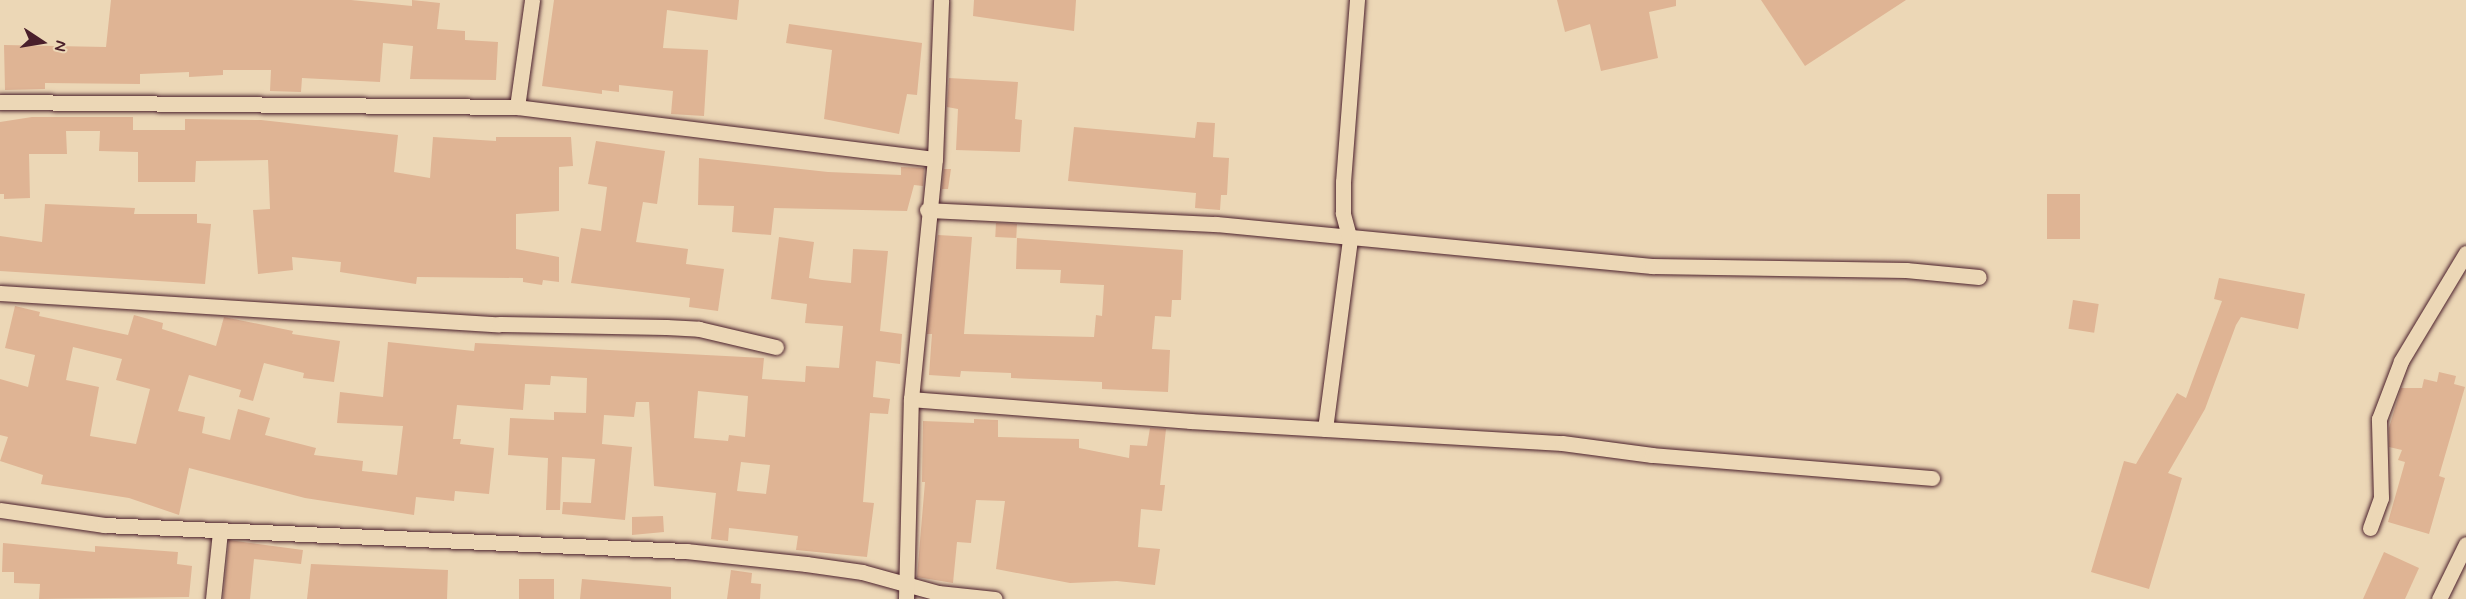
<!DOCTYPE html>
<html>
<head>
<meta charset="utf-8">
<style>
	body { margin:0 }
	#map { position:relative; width:2466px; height:599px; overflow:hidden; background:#ecd7b6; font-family:Mynerve,sans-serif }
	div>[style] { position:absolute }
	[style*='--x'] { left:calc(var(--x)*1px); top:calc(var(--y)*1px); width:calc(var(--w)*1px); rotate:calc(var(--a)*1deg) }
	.building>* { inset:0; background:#dfb494; transform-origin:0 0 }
	.roads { filter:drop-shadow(0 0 2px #4a1f2b) drop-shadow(0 0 2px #4a1f2b) }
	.street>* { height:15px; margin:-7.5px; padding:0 7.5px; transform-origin:7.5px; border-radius:7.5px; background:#ecd7b6 }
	span { translate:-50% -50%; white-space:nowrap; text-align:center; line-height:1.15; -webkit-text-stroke:5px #ecd7b6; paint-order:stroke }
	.north { position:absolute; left:12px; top:12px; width:60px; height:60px; -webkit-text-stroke:4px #ecd7b6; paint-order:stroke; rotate:102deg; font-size:16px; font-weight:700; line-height:24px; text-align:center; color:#4a1f2b }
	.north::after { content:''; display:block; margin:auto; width:21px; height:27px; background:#4a1f2b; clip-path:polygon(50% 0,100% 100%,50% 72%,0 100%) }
</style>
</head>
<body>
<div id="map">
	<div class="building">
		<i style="clip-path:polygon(111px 0,351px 0,412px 6px,412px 0,440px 3px,437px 29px,465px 31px,465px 40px,498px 42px,496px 80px,410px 79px,413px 46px,383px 43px,380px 82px,302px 78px,301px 92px,270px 91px,271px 70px,223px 70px,223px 75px,189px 77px,189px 72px,140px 74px,140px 84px,45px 83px,45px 89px,5px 90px,4px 45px,106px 47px)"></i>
		<i style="clip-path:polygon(554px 0,739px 0,737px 20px,667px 10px,663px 48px,708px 50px,704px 116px,671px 114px,673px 91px,619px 85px,619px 92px,602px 90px,602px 94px,542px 86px)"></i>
		<i style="clip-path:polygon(974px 0,1076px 0,1074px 31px,973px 16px)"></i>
		<i style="clip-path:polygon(1557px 0,1676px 0,1676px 6px,1649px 12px,1658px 58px,1601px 71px,1590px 24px,1565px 32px)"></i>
		<i style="clip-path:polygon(1761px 0,1906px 0,1805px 66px)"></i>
		<i style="clip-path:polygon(789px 24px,922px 43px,917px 95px,907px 94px,899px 134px,824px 119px,832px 50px,786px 43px)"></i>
		<i style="clip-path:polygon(949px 78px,1018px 82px,1015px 119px,1022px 120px,1020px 152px,956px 150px,958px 109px,947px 107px)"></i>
		<i style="clip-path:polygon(32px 117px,133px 117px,133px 130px,185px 130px,185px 119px,261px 120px,398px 135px,394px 172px,430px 178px,433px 137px,496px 141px,496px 137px,571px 137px,573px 166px,559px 167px,559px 211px,516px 214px,516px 249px,559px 257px,559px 282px,543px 280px,542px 285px,523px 282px,523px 278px,417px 277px,416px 284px,340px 272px,341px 262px,292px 257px,293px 270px,258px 274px,253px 210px,270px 209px,268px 160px,196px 161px,195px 182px,138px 182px,138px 152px,99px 151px,100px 131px,66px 131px,67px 154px,29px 154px,30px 198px,4px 199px,4px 194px,0 194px,0 122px)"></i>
		<i style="clip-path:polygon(1197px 122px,1215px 123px,1213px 157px,1229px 158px,1227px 195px,1221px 195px,1220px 210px,1195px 208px,1196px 193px,1068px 181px,1074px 127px,1195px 138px)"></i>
		<i style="clip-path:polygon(596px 141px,665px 151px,657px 204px,643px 202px,636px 242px,688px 249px,686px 264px,724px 269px,718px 311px,689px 307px,690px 298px,571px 283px,581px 228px,601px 231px,607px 187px,588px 184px)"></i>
		<i style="clip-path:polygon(699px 158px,828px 172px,901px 175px,901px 167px,924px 168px,923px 186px,914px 185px,907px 211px,774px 208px,771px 235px,732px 232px,734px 206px,698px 205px)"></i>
		<i style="clip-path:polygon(944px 169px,951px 169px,948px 189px,942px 189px)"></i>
		<i style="left:2047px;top:194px;width:33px;height:45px"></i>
		<i style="clip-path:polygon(45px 204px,135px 208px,134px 214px,197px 214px,197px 223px,211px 224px,205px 284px,0 271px,0 236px,42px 242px)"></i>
		<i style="left:996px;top:223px;width:21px;height:14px;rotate:3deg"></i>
		<i style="clip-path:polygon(938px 235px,972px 237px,964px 334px,1094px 337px,1096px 315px,1102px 316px,1104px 285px,1060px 283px,1061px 270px,1016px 269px,1017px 238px,1183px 250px,1181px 300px,1172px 300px,1171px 317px,1155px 316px,1152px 349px,1170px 350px,1168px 392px,1102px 389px,1102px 382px,1011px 378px,1011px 373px,961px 371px,960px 377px,929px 375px,932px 334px,927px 334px)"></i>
		<i style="clip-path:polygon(evenodd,779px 237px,814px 242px,809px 278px,822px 280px,851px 283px,853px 249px,888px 251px,880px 331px,902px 334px,900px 364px,876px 361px,873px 397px,890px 399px,888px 414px,870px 413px,863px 502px,874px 503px,867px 557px,796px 550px,798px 536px,747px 530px,729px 528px,728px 541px,711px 539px,716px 493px,654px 486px,649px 402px,636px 402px,634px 417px,604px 415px,602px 444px,632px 447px,625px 520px,562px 514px,563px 502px,591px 503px,595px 459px,562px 457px,560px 510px,546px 510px,548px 458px,508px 455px,510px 418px,554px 420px,554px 412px,586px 413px,587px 378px,551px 376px,550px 385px,525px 384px,523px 410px,457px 405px,453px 439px,461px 439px,460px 444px,494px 448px,489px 494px,455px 491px,454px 501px,416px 497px,414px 515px,305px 498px,189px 468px,179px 515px,129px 498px,41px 484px,43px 475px,0 461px,8px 437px,0 435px,0 379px,28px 387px,35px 355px,5px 348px,15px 306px,40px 312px,39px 316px,128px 335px,134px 315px,163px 323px,162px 329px,216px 346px,224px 317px,293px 331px,292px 334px,340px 341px,334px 382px,303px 378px,304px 373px,264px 363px,253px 401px,239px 397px,241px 390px,189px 375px,178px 411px,205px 417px,202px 433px,230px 440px,238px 409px,270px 418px,265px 435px,316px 448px,314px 455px,363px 461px,362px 471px,397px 475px,403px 426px,337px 423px,340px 392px,383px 397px,388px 342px,474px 351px,475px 343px,764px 358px,762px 379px,805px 382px,806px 366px,839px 368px,843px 326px,805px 323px,807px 304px,771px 299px,779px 237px,73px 347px,122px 359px,116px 380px,150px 389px,136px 444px,90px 436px,99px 387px,66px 380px,73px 347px,779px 237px,698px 391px,748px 396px,745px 437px,729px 435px,728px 441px,694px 438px,698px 391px,779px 237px,741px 462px,770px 465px,766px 494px,737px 491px,741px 462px)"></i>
		<i style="clip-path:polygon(2219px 278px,2305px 294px,2298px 329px,2241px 317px,2236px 325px,2205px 409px,2168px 473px,2182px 478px,2149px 589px,2091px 572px,2124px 461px,2136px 464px,2177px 393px,2186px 398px,2222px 301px,2214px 299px)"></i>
		<i style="left:2073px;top:300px;width:26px;height:29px;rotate:9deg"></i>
		<i style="clip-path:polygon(2439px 372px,2456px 376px,2454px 384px,2465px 387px,2439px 476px,2445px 478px,2429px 534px,2388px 522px,2405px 462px,2398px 460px,2402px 450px,2389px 447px,2389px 428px,2401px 388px,2422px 388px,2424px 379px,2437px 382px)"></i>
		<i style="clip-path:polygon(974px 419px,998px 420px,998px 437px,1079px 439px,1079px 448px,1129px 458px,1130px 445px,1147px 446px,1150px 428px,1166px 429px,1160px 485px,1165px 485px,1162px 511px,1141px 509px,1138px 547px,1160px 549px,1155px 585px,1117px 581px,1070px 583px,996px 569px,1005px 501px,976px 500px,971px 543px,957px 542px,953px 583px,917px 577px,925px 482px,922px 482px,923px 421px,974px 423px)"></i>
		<i style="clip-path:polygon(663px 516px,664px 532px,632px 535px,632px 517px)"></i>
		<i style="clip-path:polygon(229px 540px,303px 550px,301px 564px,254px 559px,250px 599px,223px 599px)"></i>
		<i style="clip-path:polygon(3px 543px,95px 552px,95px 546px,178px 552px,177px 564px,192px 566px,189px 597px,39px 599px,40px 584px,14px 583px,14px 572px,2px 572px)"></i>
		<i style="clip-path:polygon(2384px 552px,2419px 568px,2405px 599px,2363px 599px)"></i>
		<i style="clip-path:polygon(311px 564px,448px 570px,447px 599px,307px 599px)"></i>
		<i style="clip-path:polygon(731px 570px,752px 573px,751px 583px,761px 584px,760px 599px,727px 599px)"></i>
		<i style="left:519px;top:579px;width:35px;height:20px"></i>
		<i style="clip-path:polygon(582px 579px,671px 587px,671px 599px,580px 599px)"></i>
	</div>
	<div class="roads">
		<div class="street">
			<i style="--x:0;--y:102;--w:517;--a:0.55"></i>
			<i style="--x:517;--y:107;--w:421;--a:7.1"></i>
			<i style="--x:517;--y:107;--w:108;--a:-82"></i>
			<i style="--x:927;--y:210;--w:289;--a:2.8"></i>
			<i style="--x:1216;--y:224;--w:438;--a:5.5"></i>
			<i style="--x:1652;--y:266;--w:254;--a:0.9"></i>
			<i style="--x:1906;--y:270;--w:73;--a:5.5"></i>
			<i style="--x:0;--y:293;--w:500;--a:3.6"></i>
			<i style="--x:499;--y:324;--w:167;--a:1"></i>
			<i style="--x:666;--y:327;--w:33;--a:3"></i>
			<i style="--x:699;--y:329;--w:79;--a:13.2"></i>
			<i style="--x:911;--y:399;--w:280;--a:4.5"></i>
			<i style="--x:1190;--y:421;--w:373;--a:3.4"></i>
			<i style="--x:1562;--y:443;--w:91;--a:7.6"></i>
			<i style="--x:1652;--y:455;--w:281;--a:4.7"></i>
			<i style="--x:1325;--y:429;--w:191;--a:-82.5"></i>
			<i style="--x:1350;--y:240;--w:28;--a:-105"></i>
			<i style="--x:1343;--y:213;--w:31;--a:-90"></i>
			<i style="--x:1343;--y:182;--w:183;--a:-85.6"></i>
			<i style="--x:0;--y:510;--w:105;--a:8.2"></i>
			<i style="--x:104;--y:525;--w:583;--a:2.56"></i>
			<i style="--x:686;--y:551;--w:121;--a:6.2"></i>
			<i style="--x:806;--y:564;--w:57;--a:8.1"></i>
			<i style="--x:862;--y:572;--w:79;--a:15.4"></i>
			<i style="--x:938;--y:593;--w:57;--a:6"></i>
			<i style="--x:2370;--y:528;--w:32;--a:-70"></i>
			<i style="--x:2381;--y:498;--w:79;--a:-91.5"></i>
			<i style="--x:2379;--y:419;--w:62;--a:-69.2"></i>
			<i style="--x:2401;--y:361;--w:126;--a:-59"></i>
			<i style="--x:213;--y:599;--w:68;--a:-84.1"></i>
			<i style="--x:906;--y:599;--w:200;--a:-88.6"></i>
			<i style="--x:911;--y:399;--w:241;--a:-84.3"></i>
			<i style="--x:935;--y:159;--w:159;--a:-87.8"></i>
			<i style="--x:2439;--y:599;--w:61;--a:-63.9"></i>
		</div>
	</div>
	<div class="north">N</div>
</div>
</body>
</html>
